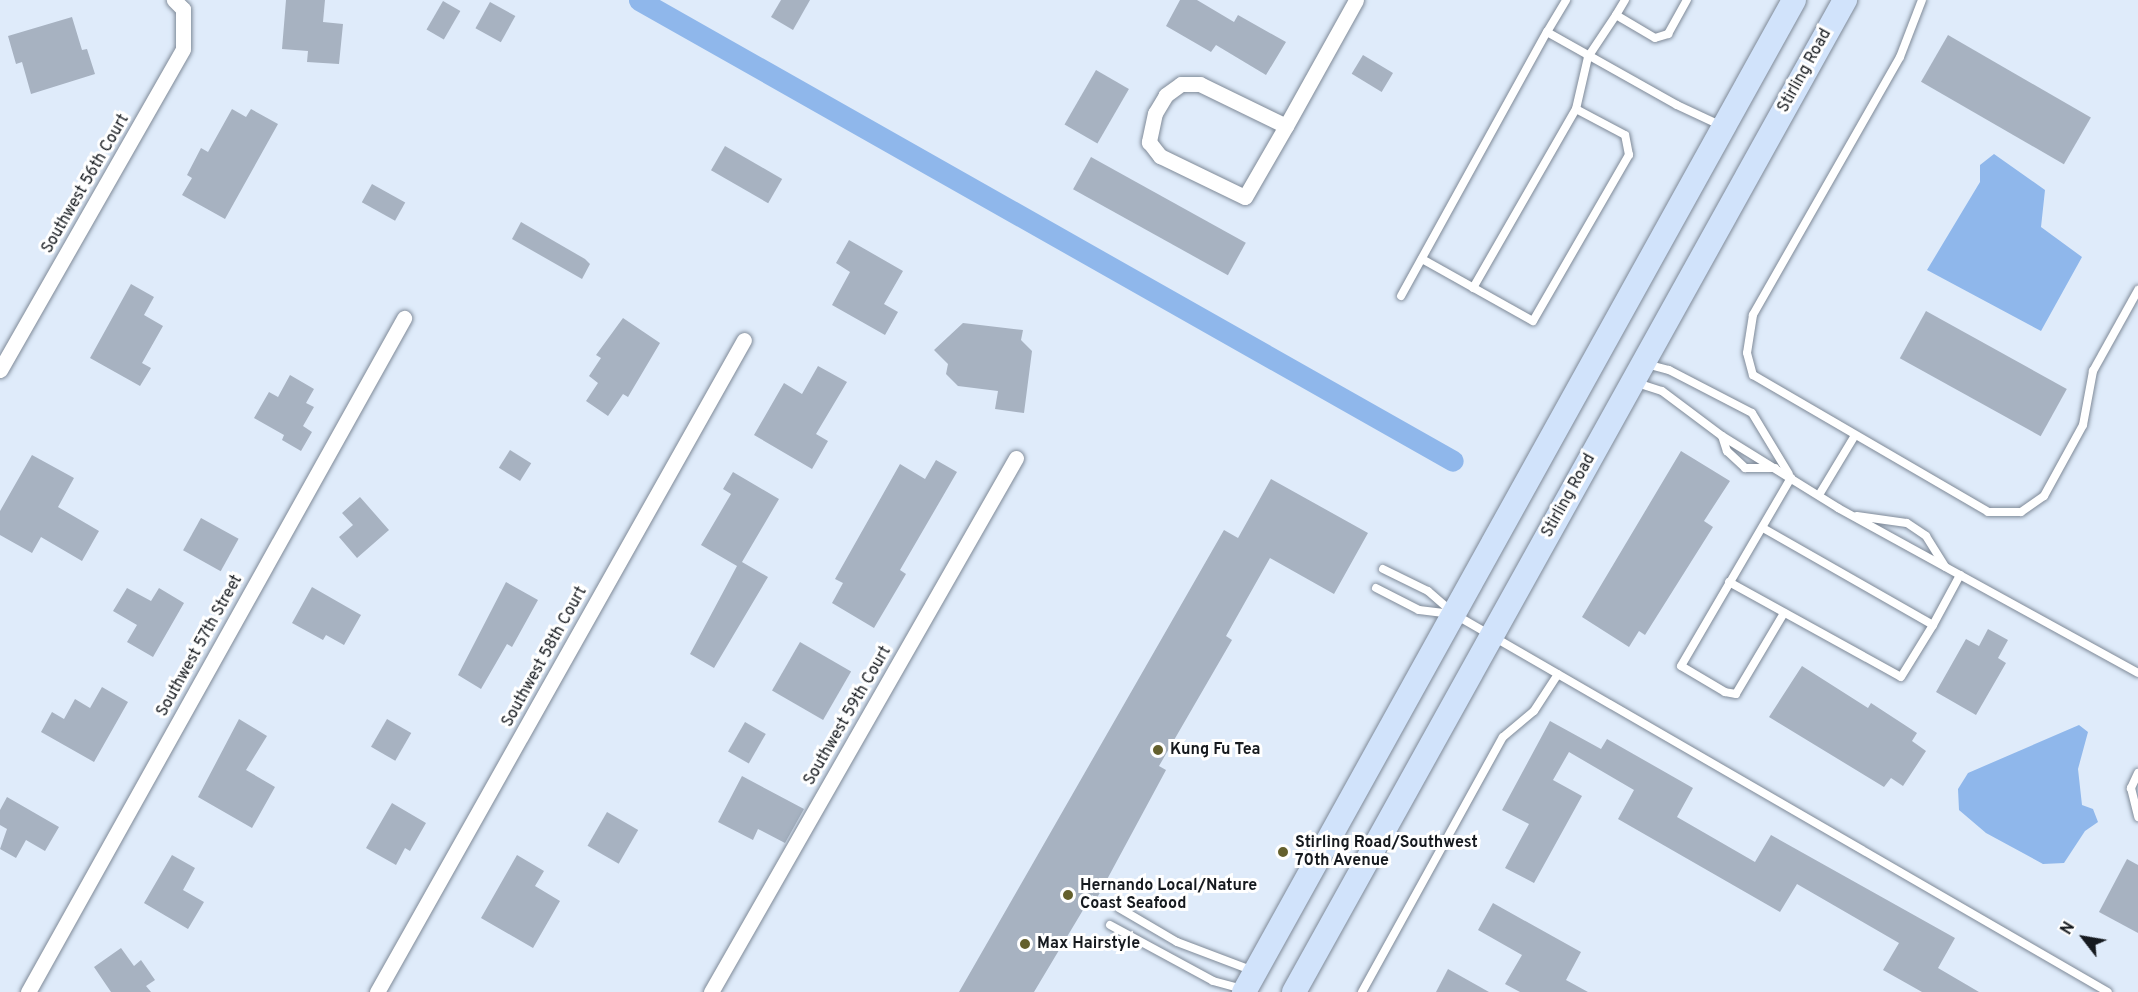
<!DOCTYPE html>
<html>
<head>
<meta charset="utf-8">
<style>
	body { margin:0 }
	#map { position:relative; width:2138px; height:992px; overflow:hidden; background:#dfebfa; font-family:Overpass,sans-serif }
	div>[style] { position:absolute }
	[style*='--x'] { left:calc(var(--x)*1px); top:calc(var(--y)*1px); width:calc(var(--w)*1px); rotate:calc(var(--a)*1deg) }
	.water>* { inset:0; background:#8fb7eb }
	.canal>* { height:21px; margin:-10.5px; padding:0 10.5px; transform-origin:10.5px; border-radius:10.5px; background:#8fb7eb }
	.building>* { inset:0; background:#a7b2c1; transform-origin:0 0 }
	.roads { filter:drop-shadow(0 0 2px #7f8a98) drop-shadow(0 0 2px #7f8a98) }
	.lane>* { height:8px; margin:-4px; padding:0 4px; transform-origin:4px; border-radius:4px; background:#fff }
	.street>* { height:15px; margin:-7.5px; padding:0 7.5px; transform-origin:7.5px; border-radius:7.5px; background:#fff }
	.primary>* { height:24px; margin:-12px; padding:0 12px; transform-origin:12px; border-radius:12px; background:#d1e3fb }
	.dots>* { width:16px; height:16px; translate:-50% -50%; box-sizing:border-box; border:3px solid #fff; border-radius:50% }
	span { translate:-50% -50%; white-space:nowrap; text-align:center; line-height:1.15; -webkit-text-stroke:6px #fff; paint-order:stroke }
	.street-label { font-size:16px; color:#161a1f }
	.poi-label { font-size:16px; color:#161a1f; font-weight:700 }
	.left { translate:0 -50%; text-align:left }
	.north { position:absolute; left:2054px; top:908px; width:60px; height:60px; -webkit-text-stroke:4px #fff; paint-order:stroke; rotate:301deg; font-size:16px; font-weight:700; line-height:24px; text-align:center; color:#161a1f }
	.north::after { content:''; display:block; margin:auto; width:21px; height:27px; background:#161a1f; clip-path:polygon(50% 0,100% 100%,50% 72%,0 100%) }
</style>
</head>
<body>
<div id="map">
	<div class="water">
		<i style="clip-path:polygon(1994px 154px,2045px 190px,2041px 227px,2082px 257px,2041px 331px,1927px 270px,1980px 182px,1980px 165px)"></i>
		<i style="clip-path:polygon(2079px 725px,2088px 732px,2078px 769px,2082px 805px,2093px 809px,2098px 822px,2085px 831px,2064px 863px,2043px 864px,1986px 833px,1959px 810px,1958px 789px,1968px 773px)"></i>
	</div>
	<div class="canal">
		<i style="--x:639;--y:0;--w:935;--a:29.52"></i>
	</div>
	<div class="building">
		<i style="clip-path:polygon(286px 0,325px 0,323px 22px,343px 24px,339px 64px,307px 62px,308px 51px,282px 49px)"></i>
		<i style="clip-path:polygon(781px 0,810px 0,793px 30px,771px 17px)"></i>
		<i style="clip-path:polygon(1180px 0,1197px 0,1234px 22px,1238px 15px,1286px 42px,1266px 75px,1216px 45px,1211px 52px,1166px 26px)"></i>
		<i style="left:443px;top:1px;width:20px;height:33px;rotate:30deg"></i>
		<i style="left:490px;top:2px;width:29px;height:30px;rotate:29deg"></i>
		<i style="clip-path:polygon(72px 17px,82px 50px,87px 49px,95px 74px,31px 94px,22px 62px,16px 64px,8px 36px)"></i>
		<i style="left:1948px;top:35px;width:165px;height:54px;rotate:30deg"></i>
		<i style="left:1363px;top:55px;width:35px;height:22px;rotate:31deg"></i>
		<i style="left:1096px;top:70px;width:38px;height:63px;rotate:30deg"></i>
		<i style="clip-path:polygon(232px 109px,246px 117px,251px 109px,278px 124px,225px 219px,182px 195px,192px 178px,187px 175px,201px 148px,208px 152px)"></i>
		<i style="left:725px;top:146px;width:66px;height:28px;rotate:30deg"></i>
		<i style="left:1091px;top:157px;width:177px;height:37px;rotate:29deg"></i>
		<i style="left:372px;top:184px;width:38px;height:21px;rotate:29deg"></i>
		<i style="clip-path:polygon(521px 222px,585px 259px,590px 264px,582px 279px,512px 239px)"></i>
		<i style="clip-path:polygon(849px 240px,903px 271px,884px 304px,898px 312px,885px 335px,832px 305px,850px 272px,836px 263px)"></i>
		<i style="clip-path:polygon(131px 284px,154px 297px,144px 315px,163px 326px,142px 363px,151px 368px,140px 386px,90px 358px)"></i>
		<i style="left:1926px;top:311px;width:161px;height:54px;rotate:29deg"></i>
		<i style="clip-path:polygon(623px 318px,660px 343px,628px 397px,623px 394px,608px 416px,586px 401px,598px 383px,589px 376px,601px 358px,596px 355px)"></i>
		<i style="clip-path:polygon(963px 323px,1023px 330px,1021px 340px,1032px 351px,1024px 413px,995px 409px,998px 391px,958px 386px,946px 374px,948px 364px,934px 350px)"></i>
		<i style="clip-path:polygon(818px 366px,847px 382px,816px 434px,828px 441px,812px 469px,754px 435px,784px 383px,802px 394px)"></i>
		<i style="clip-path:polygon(290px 375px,314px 389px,306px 403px,314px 407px,303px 426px,312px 432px,301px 451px,282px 440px,284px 435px,254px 418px,269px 392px,278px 397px)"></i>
		<i style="left:510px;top:450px;width:25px;height:21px;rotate:32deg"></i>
		<i style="clip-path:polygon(1681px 451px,1730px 481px,1704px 521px,1713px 527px,1645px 635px,1639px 631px,1629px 647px,1582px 617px)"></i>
		<i style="clip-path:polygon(32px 455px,74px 478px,58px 507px,99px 531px,82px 561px,41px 537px,32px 553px,0 535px,0 511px)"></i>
		<i style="clip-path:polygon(936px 460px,957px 472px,900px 570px,906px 574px,874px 628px,832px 603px,843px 583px,835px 579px,900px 464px,925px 479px)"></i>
		<i style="clip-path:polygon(733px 472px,779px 499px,742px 562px,768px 577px,714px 668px,690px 654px,737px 566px,701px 545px,731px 494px,723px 489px)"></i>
		<i style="clip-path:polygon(1271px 479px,1368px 533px,1334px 594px,1270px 558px,1226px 636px,1232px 640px,1159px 766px,1166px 770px,1097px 898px,1092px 895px,1034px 992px,959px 992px,1224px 530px,1238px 538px)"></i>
		<i style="clip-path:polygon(360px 497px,389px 530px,357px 558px,339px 537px,353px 525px,342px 513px)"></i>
		<i style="left:201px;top:518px;width:43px;height:37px;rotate:29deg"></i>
		<i style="clip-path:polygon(506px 582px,538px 600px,512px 647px,507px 644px,481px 689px,458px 675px)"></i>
		<i style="clip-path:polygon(312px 587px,361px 615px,344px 645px,326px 635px,323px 640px,292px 623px)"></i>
		<i style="clip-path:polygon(127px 588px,151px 601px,159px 588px,184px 603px,153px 657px,127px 642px,137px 625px,113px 611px)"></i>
		<i style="clip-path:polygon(1988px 629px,2008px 640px,1998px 658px,2006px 663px,1976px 715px,1936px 692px,1966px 639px,1979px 646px)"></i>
		<i style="left:800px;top:642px;width:59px;height:56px;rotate:30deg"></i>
		<i style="clip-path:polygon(1802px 666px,1868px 708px,1871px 703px,1917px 733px,1912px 741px,1926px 751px,1903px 786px,1891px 778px,1884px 787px,1769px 717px)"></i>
		<i style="clip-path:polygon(102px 687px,128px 702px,94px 762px,41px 732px,52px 712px,64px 719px,75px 699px,90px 708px)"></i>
		<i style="clip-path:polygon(239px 719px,267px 736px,246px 770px,275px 787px,252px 828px,198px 797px)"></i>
		<i style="left:387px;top:719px;width:28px;height:32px;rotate:30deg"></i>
		<i style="clip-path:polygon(1550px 721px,1601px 749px,1607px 739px,1693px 788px,1677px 817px,1755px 862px,1771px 835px,1955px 938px,1938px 968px,1979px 992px,1922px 992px,1883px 970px,1899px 943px,1797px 884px,1780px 912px,1618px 819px,1634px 790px,1569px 752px,1553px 780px,1582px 796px,1534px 883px,1505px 868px,1529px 824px,1502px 810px)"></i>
		<i style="left:745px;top:722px;width:24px;height:34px;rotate:30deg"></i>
		<i style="clip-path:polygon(742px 776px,804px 809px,785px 843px,758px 829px,753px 840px,718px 822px)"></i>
		<i style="clip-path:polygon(7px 797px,59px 827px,45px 851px,26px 840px,16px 858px,0 849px,7px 829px,0 825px,0 810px)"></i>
		<i style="clip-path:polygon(392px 803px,426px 823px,410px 851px,405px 848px,396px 865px,366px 848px)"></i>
		<i style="left:607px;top:812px;width:36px;height:39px;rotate:30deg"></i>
		<i style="clip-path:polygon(172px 855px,195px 868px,183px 890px,204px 902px,188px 929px,144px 903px)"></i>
		<i style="clip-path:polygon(517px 855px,544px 871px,535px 886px,560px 901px,533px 948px,481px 918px)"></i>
		<i style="clip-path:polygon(2127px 859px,2138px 865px,2138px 933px,2099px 912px)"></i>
		<i style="clip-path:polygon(1493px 903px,1581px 952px,1566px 980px,1588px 992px,1520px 992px,1505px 984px,1522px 955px,1478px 930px)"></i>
		<i style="clip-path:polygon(121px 948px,134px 966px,141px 960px,155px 980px,146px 986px,151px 992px,111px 992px,94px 967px)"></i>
		<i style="clip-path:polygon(1448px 969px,1489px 992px,1436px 992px)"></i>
	</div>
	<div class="roads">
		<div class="lane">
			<i style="--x:1625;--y:0;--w:17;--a:121"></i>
			<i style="--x:1616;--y:15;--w:45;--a:30.5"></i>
			<i style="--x:1655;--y:38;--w:14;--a:-17"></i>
			<i style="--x:1668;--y:34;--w:39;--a:-61"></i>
			<i style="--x:1922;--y:0;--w:61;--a:111.1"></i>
			<i style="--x:1900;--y:57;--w:297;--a:119.7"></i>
			<i style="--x:1753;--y:315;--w:38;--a:99"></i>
			<i style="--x:1747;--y:353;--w:23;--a:75"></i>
			<i style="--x:1753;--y:375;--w:272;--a:30.2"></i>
			<i style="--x:1988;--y:512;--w:33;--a:0"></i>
			<i style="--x:2021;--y:512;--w:28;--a:-35"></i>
			<i style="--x:2044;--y:496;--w:81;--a:-61.2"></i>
			<i style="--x:2083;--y:425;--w:55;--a:-79.5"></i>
			<i style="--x:2093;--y:371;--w:93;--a:-60.9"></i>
			<i style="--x:1547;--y:32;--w:37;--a:-59"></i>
			<i style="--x:1422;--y:259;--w:127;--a:29.2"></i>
			<i style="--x:1533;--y:321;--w:192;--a:-60"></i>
			<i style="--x:1629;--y:155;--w:20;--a:-101"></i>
			<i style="--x:1625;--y:135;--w:55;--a:-152"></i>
			<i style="--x:1576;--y:109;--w:53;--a:-77"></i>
			<i style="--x:1588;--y:57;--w:50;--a:-56.3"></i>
			<i style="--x:1473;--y:288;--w:207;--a:-60.1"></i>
			<i style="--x:1401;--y:296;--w:302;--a:-61.1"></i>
			<i style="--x:1547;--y:32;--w:149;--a:29.3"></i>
			<i style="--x:1677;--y:105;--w:50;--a:25"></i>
			<i style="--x:1646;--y:364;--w:24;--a:15"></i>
			<i style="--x:1669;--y:370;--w:93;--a:27.4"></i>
			<i style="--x:1752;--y:413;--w:71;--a:58.8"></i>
			<i style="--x:1637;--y:383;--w:26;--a:18"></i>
			<i style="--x:1662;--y:391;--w:75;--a:36.9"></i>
			<i style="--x:1722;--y:436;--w:137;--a:31.8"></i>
			<i style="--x:1838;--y:508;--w:342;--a:28.8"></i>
			<i style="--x:1722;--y:436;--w:16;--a:72"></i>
			<i style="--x:1727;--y:451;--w:25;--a:43"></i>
			<i style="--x:1745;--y:468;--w:30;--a:0"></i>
			<i style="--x:1819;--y:495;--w:68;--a:-58.9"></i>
			<i style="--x:1857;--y:516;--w:50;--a:8"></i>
			<i style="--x:1907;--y:523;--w:23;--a:34"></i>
			<i style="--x:1926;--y:536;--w:36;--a:58"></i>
			<i style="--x:1383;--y:569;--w:50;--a:26.1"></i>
			<i style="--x:1428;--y:591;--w:35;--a:41"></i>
			<i style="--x:1454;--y:614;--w:755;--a:30.03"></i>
			<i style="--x:1729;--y:582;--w:196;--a:28.9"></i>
			<i style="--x:1901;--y:677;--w:61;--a:-58.4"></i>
			<i style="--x:1933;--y:625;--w:196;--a:-150.3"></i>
			<i style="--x:1376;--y:588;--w:48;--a:27.1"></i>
			<i style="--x:1419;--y:610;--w:31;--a:7"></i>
			<i style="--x:1784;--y:613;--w:94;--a:120.7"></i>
			<i style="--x:1736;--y:694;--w:11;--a:-170"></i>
			<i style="--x:1725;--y:692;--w:51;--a:-149.4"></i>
			<i style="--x:1681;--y:666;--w:218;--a:-59.7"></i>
			<i style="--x:1933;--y:625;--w:57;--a:-61.6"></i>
			<i style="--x:2138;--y:773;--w:17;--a:115"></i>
			<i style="--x:2131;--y:788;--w:30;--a:76"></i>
			<i style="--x:1119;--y:908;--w:67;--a:30.4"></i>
			<i style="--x:1177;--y:942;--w:79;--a:20.7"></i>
			<i style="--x:1110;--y:925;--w:117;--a:28.5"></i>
			<i style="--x:1213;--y:981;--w:31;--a:15"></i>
			<i style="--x:1362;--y:992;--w:291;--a:-61.1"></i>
			<i style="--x:1503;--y:737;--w:40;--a:-40"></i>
			<i style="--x:1534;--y:711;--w:44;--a:-57"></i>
		</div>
		<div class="street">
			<i style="--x:1286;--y:126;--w:96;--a:-154"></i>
			<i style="--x:1200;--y:84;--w:19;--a:180"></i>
			<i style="--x:1181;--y:84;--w:19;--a:144"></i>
			<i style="--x:1166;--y:95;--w:21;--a:121"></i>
			<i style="--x:1155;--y:113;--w:30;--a:102"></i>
			<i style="--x:1149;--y:142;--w:18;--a:52"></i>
			<i style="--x:1160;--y:156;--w:94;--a:25.8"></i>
			<i style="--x:1245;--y:197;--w:82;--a:-60"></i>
			<i style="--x:1286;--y:126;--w:144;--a:-60.9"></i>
			<i style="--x:0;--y:370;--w:369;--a:-60.3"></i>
			<i style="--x:183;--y:49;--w:40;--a:-90"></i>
			<i style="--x:183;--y:9;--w:13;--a:-135"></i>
			<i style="--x:28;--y:992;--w:772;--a:-60.84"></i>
			<i style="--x:377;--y:992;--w:748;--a:-60.63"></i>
			<i style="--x:711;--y:992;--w:615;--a:-60.27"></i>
		</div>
		<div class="primary">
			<i style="--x:1244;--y:992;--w:1134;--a:-60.99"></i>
			<i style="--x:1294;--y:992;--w:1135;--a:-60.95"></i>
		</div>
	</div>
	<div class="dots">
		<i style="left:1158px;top:750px;background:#64602d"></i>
		<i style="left:1283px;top:852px;background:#64602d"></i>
		<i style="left:1068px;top:895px;background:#64602d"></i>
		<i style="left:1025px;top:944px;background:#64602d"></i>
	</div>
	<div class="street-label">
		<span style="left:1805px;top:71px;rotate:-61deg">Stirling Road</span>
		<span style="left:86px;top:184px;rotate:-60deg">Southwest 56th Court</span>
		<span style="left:1569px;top:496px;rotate:-61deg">Stirling Road</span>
		<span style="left:200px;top:646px;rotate:-61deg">Southwest 57th Street</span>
		<span style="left:545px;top:657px;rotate:-61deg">Southwest 58th Court</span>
		<span style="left:848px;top:716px;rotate:-60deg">Southwest 59th Court</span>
	</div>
	<div class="poi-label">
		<span class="left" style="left:1170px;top:750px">Kung Fu Tea</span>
		<span class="left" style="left:1295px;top:852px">Stirling Road/Southwest<br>70th Avenue</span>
		<span class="left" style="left:1080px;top:895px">Hernando Local/Nature<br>Coast Seafood</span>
		<span class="left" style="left:1037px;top:944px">Max Hairstyle</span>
	</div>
	<div class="north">N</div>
</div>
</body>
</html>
